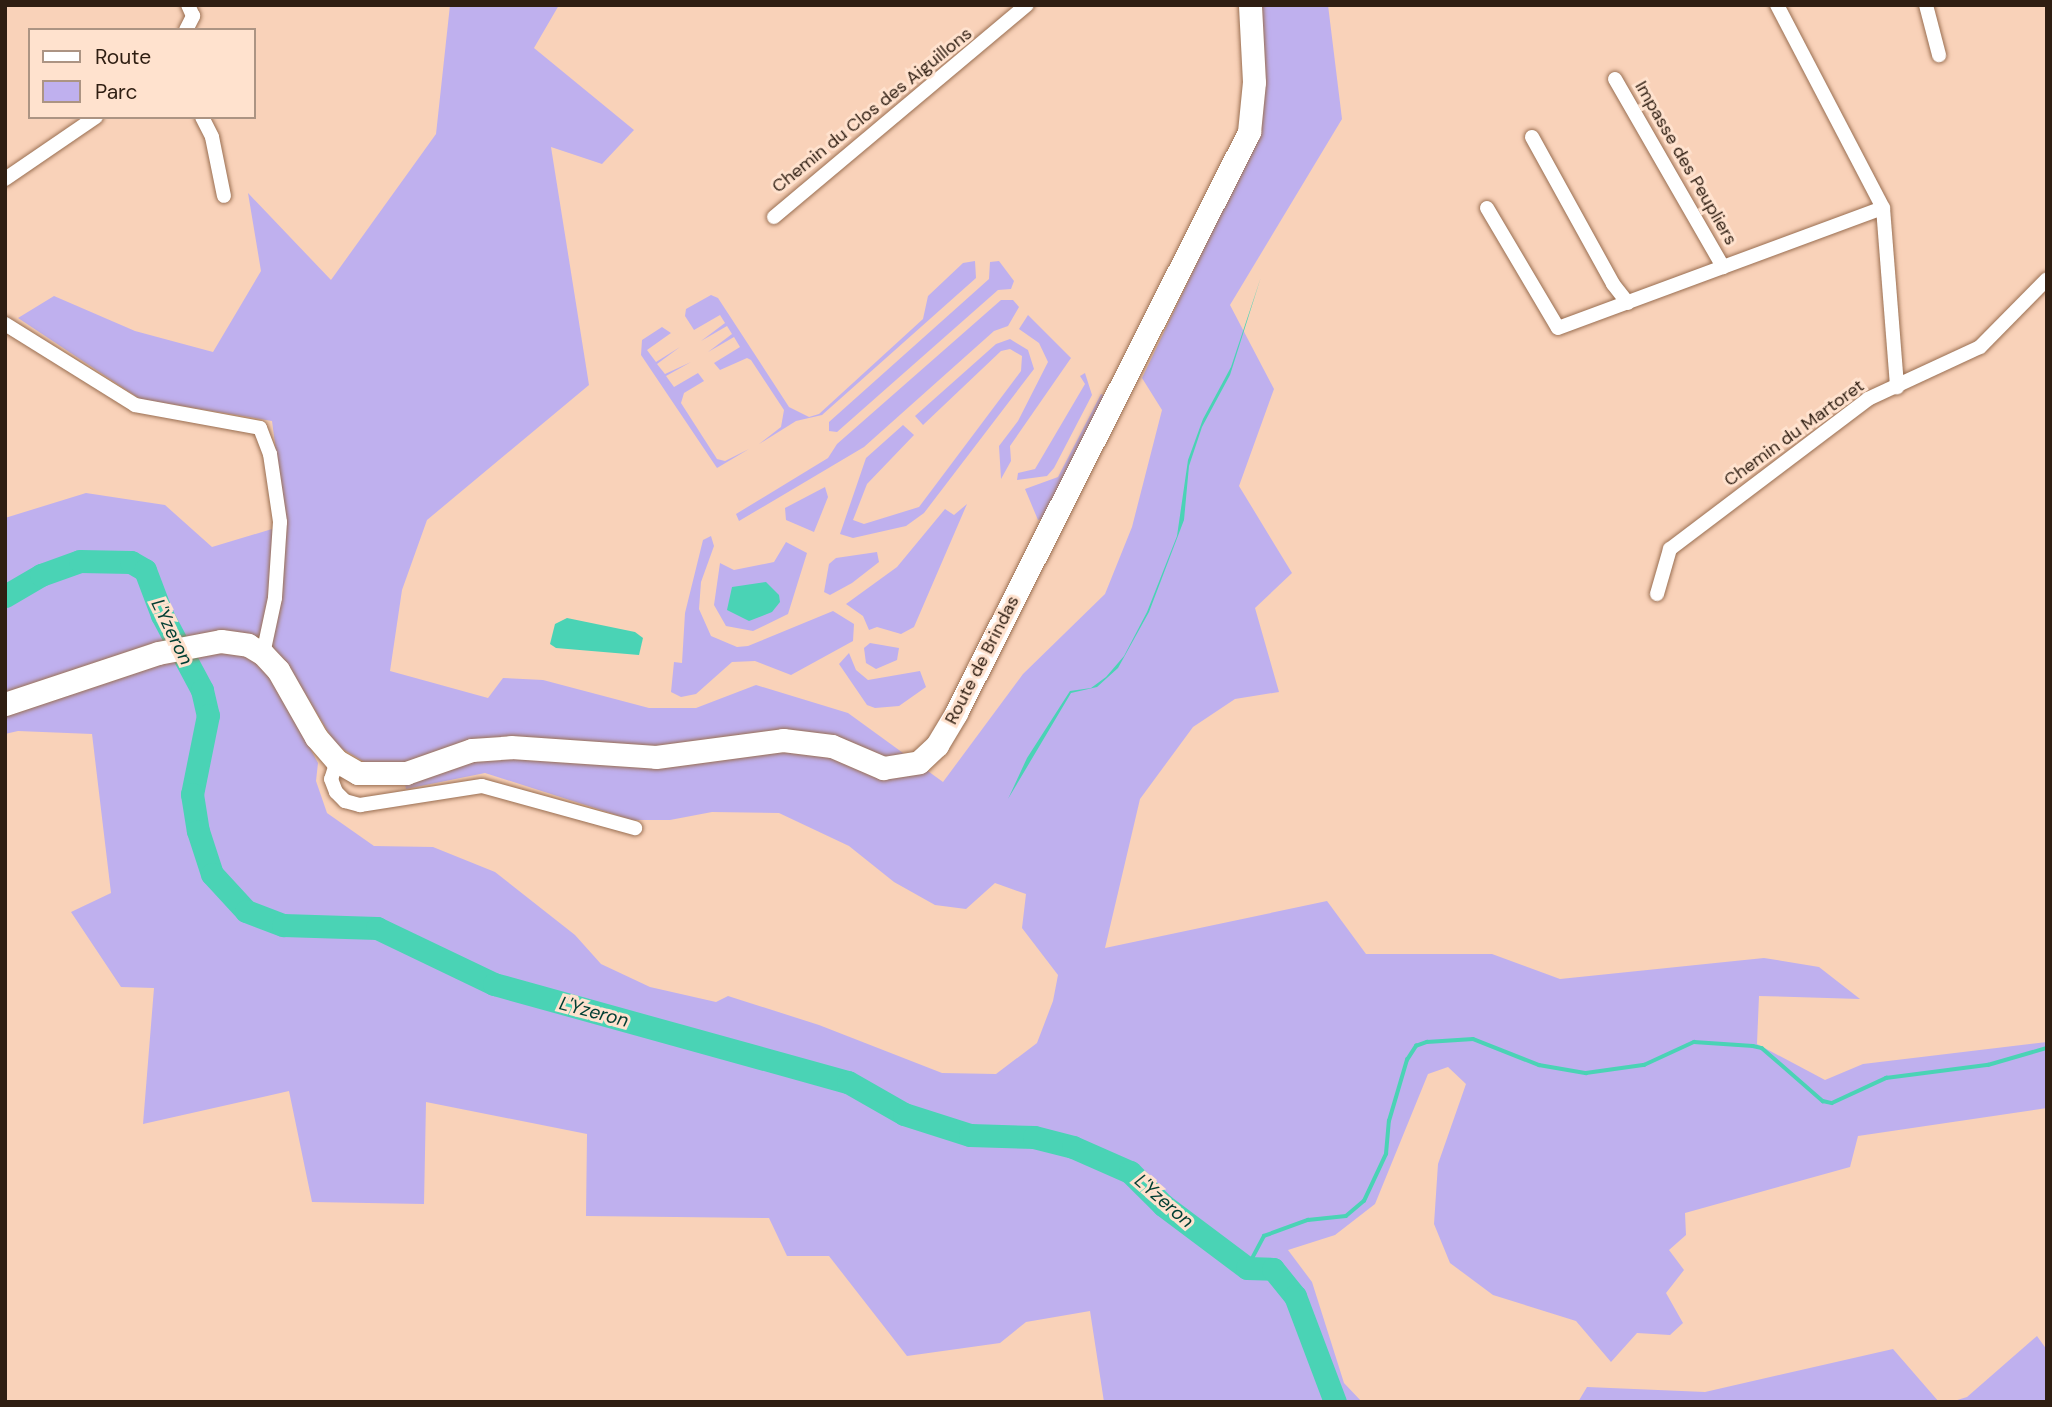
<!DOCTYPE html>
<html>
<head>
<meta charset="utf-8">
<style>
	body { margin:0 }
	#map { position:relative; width:2052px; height:1407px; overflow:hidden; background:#f9d2b9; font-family:"DM Sans",sans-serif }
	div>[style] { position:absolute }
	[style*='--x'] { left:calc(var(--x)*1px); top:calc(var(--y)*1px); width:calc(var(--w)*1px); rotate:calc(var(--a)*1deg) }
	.green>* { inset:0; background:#bfb0ee }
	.water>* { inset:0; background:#4ad3b5 }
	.stream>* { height:3.5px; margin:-1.75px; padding:0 1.75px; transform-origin:1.75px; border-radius:1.75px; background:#4ad3b5 }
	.river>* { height:23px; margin:-11.5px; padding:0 11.5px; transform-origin:11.5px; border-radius:11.5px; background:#4ad3b5 }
	.roads { filter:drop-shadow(0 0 2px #996e51) drop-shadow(0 0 2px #996e51) }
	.minor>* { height:14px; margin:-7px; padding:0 7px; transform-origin:7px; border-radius:7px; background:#fff }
	.primary>* { height:23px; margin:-11.5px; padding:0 11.5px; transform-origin:11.5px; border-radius:11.5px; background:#fff }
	span { translate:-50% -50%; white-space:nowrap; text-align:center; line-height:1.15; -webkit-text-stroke:6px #ffe2ce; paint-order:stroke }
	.street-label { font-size:18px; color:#2f1e12 }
	.water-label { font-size:19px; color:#003e32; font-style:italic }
	.frame { position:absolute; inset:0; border:7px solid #2f1e12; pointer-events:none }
	.legend { position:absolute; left:28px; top:28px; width:228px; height:91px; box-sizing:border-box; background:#ffe2ce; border:2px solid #ac9483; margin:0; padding:9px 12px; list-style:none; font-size:21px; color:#2f1e12 }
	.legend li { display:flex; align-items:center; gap:14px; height:35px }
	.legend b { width:35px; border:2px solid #ac9483 }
</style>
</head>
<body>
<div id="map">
	<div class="green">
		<i style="clip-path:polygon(450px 5px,559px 5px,534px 48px,634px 130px,602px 164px,551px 147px,589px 385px,427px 520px,402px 590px,390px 671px,488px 698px,503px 678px,543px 680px,649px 708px,696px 708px,756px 685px,848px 713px,943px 782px,1023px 674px,1105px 594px,1132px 527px,1162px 410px,1142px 378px,1257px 138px,1258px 5px,1328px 5px,1342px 119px,1230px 305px,1274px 389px,1239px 486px,1292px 573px,1255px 608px,1279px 692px,1235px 699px,1193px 727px,1140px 799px,1105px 948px,1327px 901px,1366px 954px,1492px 954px,1560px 979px,1764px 958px,1819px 967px,1860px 999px,1759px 996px,1757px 1044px,1825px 1080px,1863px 1064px,2047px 1042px,2047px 1108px,1858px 1136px,1850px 1167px,1685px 1213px,1686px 1235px,1669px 1250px,1684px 1270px,1666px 1293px,1683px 1323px,1670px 1335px,1637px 1333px,1611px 1362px,1576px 1321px,1493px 1295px,1450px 1263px,1434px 1224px,1438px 1164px,1466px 1084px,1448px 1067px,1428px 1074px,1375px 1204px,1335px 1235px,1288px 1250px,1312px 1282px,1344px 1383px,1362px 1402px,1104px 1402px,1090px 1311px,1026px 1322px,1000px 1343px,907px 1356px,829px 1256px,787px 1256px,769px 1218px,586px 1216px,587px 1134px,426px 1102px,424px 1204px,312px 1202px,289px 1091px,143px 1124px,154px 988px,121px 987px,71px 912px,111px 893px,92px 734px,18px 731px,5px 734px,5px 518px,86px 493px,165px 505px,212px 547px,272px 529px,272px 598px,264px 641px,275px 683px,318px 763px,316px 781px,327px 813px,374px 846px,433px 847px,495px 872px,575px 935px,601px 964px,650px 987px,716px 1002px,728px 996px,819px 1025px,942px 1073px,996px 1074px,1037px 1043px,1053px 1001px,1058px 975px,1022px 928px,1026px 894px,995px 883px,966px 909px,935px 905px,894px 882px,849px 846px,779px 813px,712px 812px,670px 820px,632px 820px,485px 773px,406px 789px,401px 765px,366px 763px,336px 745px,292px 672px,267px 643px,286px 526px,272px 421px,140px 399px,18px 318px,54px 296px,135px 331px,213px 352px,261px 271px,248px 193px,331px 280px,436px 134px)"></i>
		<i style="clip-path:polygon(975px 261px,976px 278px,822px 415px,796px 421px,759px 444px,781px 427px,784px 410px,751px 360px,747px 358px,720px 370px,714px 363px,740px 347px,734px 337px,708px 352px,732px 334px,727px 326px,701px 341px,725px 323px,720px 315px,694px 330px,685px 316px,686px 309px,711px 295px,718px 298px,789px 407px,809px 417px,819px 414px,923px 319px,928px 296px,963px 263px)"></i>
		<i style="clip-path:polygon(999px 261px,1014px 281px,1011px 289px,998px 290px,837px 432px,829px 431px,829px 422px,989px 279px,990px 262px)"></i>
		<i style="clip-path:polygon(1001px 300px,1013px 300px,1019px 307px,1008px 326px,994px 331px,864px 447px,739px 521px,736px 514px,828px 458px,837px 444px)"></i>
		<i style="clip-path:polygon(1028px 315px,1071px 358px,1010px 446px,1011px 461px,1001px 479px,999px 446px,1018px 421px,1048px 362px,1039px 343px,1019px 329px)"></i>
		<i style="clip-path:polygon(662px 327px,671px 333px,647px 350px,656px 362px,680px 347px,657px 364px,665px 374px,691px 362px,666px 376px,674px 387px,698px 373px,704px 381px,684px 393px,681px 403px,717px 459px,725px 461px,749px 449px,717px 468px,641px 355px,642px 340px)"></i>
		<i style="clip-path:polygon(1010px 339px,1028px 350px,1034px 369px,924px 513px,906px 526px,853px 538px,840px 534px,866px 458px,903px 425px,914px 435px,867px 484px,853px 520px,864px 524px,919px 507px,1021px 371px,1022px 356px,1010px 349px,1001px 351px,923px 425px,915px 416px,996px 344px)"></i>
		<i style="clip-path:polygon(1085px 373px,1092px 395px,1054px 468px,1047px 476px,1017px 480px,1018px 473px,1035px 469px,1085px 384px,1080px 376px)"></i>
		<i style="clip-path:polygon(1101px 394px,1108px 397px,1048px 516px,1038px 520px,1025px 489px,1058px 477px)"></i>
		<i style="clip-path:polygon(825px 487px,828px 497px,814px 532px,786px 520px,785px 508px)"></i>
		<i style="clip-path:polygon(967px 504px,914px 627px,901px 634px,877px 627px,869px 630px,863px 616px,846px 604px,897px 567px,945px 509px,954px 515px)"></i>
		<i style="clip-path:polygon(711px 536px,714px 546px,701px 582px,699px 609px,711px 636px,737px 647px,748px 646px,833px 611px,854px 624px,853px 641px,791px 675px,755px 661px,732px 662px,696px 694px,681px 697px,671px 692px,674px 662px,682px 663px,685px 613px,703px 540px)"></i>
		<i style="clip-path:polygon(786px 542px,807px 553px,788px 614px,753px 631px,726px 626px,714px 605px,720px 563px,734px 570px,774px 562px)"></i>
		<i style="clip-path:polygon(877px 552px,879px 562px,852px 583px,830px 595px,824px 592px,829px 564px,836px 558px)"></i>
		<i style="clip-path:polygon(870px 643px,899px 648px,897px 660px,876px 669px,866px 663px,864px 648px)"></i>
		<i style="clip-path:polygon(849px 653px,856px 670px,868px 680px,920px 671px,926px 687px,899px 706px,875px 708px,867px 705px,839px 664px)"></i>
		<i style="clip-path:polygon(2037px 1336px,2047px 1350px,2047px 1402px,1951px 1402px,1967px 1397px)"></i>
		<i style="clip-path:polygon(1893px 1349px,1939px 1402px,1578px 1402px,1587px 1387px,1705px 1392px)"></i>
	</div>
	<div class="water">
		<i style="clip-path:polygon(1261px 277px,1230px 375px,1202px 427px,1189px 466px,1184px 520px,1149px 612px,1118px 668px,1097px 687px,1071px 693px,1008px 799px,1027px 758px,1070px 691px,1091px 688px,1106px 677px,1124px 656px,1147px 612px,1177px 536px,1188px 460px,1203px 419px,1231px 367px)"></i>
		<i style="clip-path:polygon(766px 582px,779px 595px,780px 602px,772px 612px,749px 621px,727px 610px,732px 587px)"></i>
		<i style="clip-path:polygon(567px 618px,635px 632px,643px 638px,639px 655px,556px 648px,550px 644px,555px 624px)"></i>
	</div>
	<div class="stream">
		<i style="--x:1247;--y:1268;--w:36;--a:-62"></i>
		<i style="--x:1264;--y:1236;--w:47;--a:-20"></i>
		<i style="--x:1308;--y:1220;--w:38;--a:-6"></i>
		<i style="--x:1346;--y:1216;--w:23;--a:-40"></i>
		<i style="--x:1364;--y:1201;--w:52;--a:-64.9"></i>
		<i style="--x:1386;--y:1154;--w:33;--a:-85"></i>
		<i style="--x:1389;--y:1121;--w:64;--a:-73.6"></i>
		<i style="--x:1407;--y:1060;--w:17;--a:-57"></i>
		<i style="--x:1416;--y:1046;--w:12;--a:-20"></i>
		<i style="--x:1427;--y:1042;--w:46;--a:-3.7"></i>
		<i style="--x:1473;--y:1039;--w:71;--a:21.5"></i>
		<i style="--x:1539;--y:1065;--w:48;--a:9.7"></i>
		<i style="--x:1586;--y:1073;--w:59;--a:-7.9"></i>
		<i style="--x:1644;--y:1065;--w:55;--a:-24.7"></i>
		<i style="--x:1694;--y:1042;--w:59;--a:3.9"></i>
		<i style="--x:1753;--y:1046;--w:9;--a:13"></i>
		<i style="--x:1762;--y:1048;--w:81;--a:41"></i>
		<i style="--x:1823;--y:1101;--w:9;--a:13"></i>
		<i style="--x:1832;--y:1103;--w:60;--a:-24.8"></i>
		<i style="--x:1886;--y:1078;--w:103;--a:-7.3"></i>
		<i style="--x:1988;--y:1065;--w:61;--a:-16.1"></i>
	</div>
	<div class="river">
		<i style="--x:5;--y:596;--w:42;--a:-30.3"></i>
		<i style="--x:41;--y:575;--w:41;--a:-19.7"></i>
		<i style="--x:80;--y:561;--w:51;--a:1.1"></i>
		<i style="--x:131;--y:562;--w:16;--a:30"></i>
		<i style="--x:145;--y:570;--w:48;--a:69.3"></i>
		<i style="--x:162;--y:615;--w:85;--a:61.9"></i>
		<i style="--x:202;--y:690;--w:26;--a:77"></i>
		<i style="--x:208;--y:715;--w:81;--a:101.4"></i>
		<i style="--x:192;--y:794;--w:37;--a:81"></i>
		<i style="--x:198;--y:831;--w:45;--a:72"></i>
		<i style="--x:212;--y:874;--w:50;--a:47.4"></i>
		<i style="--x:246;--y:911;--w:40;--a:21"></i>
		<i style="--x:283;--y:925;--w:94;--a:1.8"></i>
		<i style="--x:377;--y:928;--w:130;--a:25.6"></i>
		<i style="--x:494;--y:984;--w:367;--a:15.5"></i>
		<i style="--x:848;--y:1082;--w:64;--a:29.7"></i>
		<i style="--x:904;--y:1114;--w:69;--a:17.7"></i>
		<i style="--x:970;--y:1135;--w:64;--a:1.8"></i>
		<i style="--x:1034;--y:1137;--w:40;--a:14.4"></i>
		<i style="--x:1073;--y:1147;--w:62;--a:23.7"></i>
		<i style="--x:1130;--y:1172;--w:47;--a:45"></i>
		<i style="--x:1163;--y:1205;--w:105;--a:36.9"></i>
		<i style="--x:1247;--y:1268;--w:26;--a:2"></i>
		<i style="--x:1273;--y:1269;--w:35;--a:51"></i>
		<i style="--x:1295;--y:1296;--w:113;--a:69.3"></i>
	</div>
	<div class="roads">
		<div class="minor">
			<i style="--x:1777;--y:5;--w:229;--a:62.4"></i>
			<i style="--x:1883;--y:208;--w:180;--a:85.5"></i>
			<i style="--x:1926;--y:5;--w:52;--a:75.4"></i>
			<i style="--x:186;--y:30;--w:16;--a:-63"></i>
			<i style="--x:193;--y:16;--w:12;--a:-114"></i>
			<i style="--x:1615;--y:79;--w:217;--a:60.1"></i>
			<i style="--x:202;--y:117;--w:22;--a:63"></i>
			<i style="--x:212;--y:137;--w:60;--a:78.5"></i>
			<i style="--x:1532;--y:137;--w:168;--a:61.1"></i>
			<i style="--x:1613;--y:284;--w:24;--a:52"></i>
			<i style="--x:5;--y:179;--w:110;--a:-34.3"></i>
			<i style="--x:1487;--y:208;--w:139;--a:59.4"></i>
			<i style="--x:1558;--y:328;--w:346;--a:-20.3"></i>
			<i style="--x:774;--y:217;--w:330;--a:-40"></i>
			<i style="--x:5;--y:324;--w:153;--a:31.9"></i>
			<i style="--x:135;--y:405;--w:127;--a:10.4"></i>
			<i style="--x:260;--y:428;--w:28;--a:69"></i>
			<i style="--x:270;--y:454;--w:69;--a:81.6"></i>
			<i style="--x:280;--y:522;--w:76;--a:93.8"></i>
			<i style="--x:275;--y:598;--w:57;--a:102.1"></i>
			<i style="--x:1657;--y:594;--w:47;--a:-73.9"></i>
			<i style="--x:1670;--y:549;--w:248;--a:-37.1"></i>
			<i style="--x:1868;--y:399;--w:123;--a:-24.9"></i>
			<i style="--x:1980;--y:347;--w:95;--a:-45.4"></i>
			<i style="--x:337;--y:761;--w:19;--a:108"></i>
			<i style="--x:331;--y:779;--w:14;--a:69"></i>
			<i style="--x:336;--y:792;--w:13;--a:45"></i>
			<i style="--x:345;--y:801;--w:16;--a:15"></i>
			<i style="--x:360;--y:805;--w:123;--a:-8.9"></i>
			<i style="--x:482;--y:786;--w:159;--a:15.4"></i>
		</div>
		<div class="primary">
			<i style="--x:5;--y:704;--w:161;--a:-18.4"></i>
			<i style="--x:158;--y:653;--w:64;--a:-10.8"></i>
			<i style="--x:221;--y:641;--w:27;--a:8"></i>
			<i style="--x:248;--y:645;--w:17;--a:31"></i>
			<i style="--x:263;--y:654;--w:22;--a:47"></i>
			<i style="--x:278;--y:670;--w:77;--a:60.4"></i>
			<i style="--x:316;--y:737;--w:32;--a:49"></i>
			<i style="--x:337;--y:761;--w:24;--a:30"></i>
			<i style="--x:358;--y:773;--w:48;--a:0"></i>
			<i style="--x:406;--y:773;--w:70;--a:-19.2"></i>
			<i style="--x:472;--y:750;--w:39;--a:-4"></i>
			<i style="--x:511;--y:747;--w:145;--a:3.9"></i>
			<i style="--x:656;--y:757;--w:128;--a:-7.6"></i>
			<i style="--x:783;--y:740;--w:49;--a:7"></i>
			<i style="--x:832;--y:746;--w:56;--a:23.3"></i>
			<i style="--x:883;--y:768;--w:36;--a:-9"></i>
			<i style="--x:919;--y:762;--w:25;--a:-43"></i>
			<i style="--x:937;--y:745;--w:37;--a:-59"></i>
			<i style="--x:956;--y:713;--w:651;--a:-63.24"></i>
			<i style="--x:1249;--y:132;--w:50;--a:-84.3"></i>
			<i style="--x:1254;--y:82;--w:77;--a:-93"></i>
		</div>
	</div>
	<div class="street-label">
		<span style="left:872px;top:110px;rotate:-39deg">Chemin du Clos des Aiguillons</span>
		<span style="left:1686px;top:163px;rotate:60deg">Impasse des Peupliers</span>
		<span style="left:1794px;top:433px;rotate:-36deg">Chemin du Martoret</span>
		<span style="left:982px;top:660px;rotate:-63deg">Route de Brindas</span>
	</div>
	<div class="water-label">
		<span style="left:172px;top:632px;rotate:64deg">L'Yzeron</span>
		<span style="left:594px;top:1012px;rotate:15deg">L'Yzeron</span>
		<span style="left:1164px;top:1201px;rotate:41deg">L'Yzeron</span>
	</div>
	<div class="frame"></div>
	<ul class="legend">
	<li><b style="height:9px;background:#fff"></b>Route</li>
	<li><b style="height:19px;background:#bfb0ee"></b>Parc</li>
	</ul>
</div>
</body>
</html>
